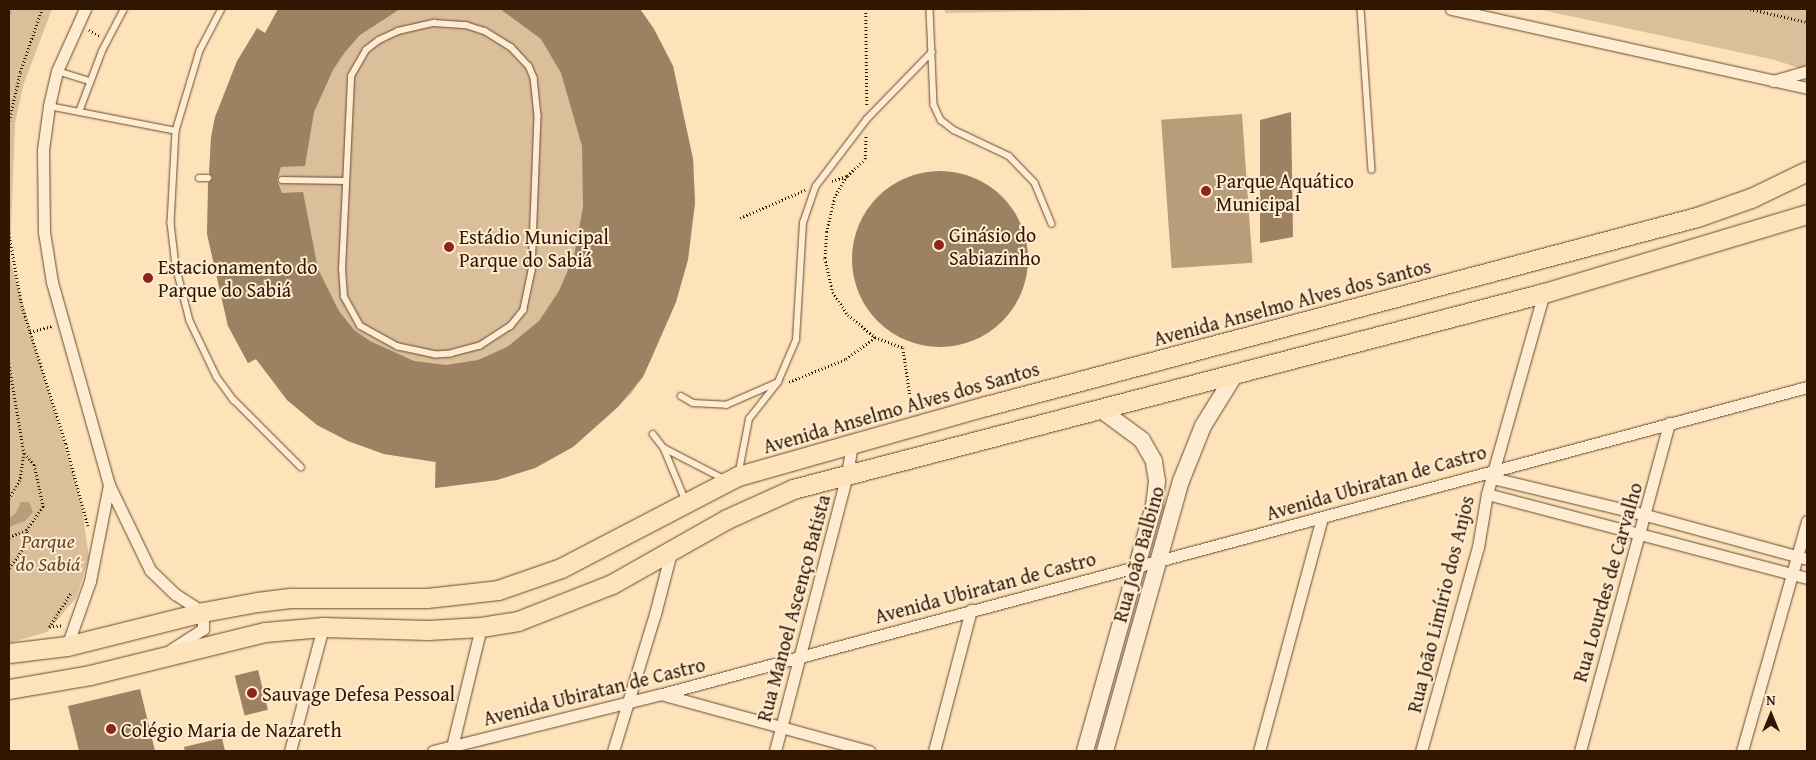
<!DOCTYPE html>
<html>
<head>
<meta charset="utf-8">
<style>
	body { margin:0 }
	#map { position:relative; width:1816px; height:760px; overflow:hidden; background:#fee2ba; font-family:"Gentium Book Plus",serif }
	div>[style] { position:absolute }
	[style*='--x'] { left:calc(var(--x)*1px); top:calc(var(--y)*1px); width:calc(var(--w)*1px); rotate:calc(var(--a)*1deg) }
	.green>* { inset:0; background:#dbbf9b }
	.water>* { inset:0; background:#b89d7b; transform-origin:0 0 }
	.building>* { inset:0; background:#9c8162; transform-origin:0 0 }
	.round { border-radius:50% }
	.path>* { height:2.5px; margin-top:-1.25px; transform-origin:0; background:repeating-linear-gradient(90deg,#311702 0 1px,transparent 0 3.5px) }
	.roads { filter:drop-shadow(0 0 1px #644a30) drop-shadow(0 0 1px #644a30) }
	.service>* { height:5.5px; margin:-2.75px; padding:0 2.75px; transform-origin:2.75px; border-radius:2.75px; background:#feecd2 }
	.minor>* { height:11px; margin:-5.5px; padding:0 5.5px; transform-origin:5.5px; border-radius:5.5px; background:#feecd2 }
	.secondary>* { height:16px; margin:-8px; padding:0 8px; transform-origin:8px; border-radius:8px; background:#feecd2 }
	.primary>* { height:19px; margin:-9.5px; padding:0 9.5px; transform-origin:9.5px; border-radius:9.5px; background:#fee2ba }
	.dots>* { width:14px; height:14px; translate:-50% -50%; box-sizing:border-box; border:2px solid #feecd2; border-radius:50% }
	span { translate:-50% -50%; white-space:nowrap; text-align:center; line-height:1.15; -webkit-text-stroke:4px #feecd2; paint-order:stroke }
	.poi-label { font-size:20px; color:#311702 }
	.left { translate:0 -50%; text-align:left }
	.street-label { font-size:20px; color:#311702 }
	.park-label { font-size:20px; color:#644930; font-style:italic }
	.frame { position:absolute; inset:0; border:10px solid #311702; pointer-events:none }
	.north { position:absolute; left:1746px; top:690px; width:50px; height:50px; -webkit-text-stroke:4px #feecd2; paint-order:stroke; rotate:0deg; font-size:14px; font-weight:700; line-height:20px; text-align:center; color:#311702 }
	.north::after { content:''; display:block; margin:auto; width:18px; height:22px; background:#311702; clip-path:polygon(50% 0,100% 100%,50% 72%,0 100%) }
</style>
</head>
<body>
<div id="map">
	<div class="green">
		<i style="clip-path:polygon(9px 9px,52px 9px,24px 83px,15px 123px,10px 259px,81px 502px,89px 558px,76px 598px,47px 632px,9px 643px)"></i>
		<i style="clip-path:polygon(278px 9px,640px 9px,654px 29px,673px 66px,693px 159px,695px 203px,676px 302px,650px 362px,632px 393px,573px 447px,535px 468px,497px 480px,435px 488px,435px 462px,384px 454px,348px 441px,317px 425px,287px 400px,256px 359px,248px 363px,228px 326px,207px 234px,211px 137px)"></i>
		<i style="clip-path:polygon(945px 9px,1140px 9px,945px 13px)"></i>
		<i style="clip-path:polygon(1537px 9px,1807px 9px,1807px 71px,1775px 60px)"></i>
	</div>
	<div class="water">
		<i style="left:1242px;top:114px;width:149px;height:81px;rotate:86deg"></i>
		<i style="clip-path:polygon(21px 502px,29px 502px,33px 512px,25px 521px,9px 527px,9px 518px,15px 514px)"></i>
	</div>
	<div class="building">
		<i style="clip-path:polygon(278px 9px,400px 9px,360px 35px,345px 52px,333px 70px,314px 112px,305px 166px,281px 167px,277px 180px,282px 193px,303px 192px,318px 269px,339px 311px,354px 330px,370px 341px,414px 361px,446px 365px,478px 360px,507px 347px,539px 321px,559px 291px,574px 256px,583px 207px,582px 146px,561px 73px,541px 39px,500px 9px,640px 9px,654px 29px,673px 66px,693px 159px,695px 203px,688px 260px,676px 302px,643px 377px,618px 407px,573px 447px,535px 468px,497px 480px,435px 488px,436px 462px,384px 454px,348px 441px,317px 425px,287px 400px,256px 359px,248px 363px,228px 326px,207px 234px,208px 183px,213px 178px,209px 173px,211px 137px,215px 117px,237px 61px,257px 28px,265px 33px)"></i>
		<i style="clip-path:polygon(1291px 112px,1293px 237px,1260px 243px,1260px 120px)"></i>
		<i class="round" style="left:852px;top:171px;width:176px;height:176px"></i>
		<i style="left:258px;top:670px;width:41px;height:24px;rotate:76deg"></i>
		<i style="clip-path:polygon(140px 689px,155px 751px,79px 751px,68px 706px)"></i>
		<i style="clip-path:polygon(222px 738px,225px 751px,185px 751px,184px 747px)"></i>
	</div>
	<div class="path">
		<i style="--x:866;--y:9;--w:96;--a:89.4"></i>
		<i style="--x:1750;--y:9;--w:58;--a:12.8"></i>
		<i style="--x:9;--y:12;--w:3;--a:-72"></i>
		<i style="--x:89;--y:30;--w:13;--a:29"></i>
		<i style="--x:9;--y:121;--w:50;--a:-77.3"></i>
		<i style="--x:20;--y:72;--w:67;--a:-70.8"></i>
		<i style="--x:847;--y:176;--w:24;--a:120"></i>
		<i style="--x:835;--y:197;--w:36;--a:103"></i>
		<i style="--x:827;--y:232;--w:26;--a:94"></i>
		<i style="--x:825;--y:258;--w:35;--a:77"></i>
		<i style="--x:833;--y:292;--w:27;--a:57"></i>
		<i style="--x:848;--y:315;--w:35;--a:39"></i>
		<i style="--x:875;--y:337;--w:30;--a:21"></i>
		<i style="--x:903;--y:348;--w:61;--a:81.5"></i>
		<i style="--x:912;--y:408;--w:20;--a:-15"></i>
		<i style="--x:931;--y:403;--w:3;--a:72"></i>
		<i style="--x:832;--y:181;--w:16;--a:-18"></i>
		<i style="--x:847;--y:176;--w:25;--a:-43"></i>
		<i style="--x:865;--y:159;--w:24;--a:-88"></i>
		<i style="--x:740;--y:218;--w:71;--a:-23.3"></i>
		<i style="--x:9;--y:233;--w:74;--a:79.9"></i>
		<i style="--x:22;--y:306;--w:145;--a:72.3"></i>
		<i style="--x:66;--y:444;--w:85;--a:75"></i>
		<i style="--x:30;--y:332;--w:23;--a:-15"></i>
		<i style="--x:9;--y:363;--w:91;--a:80.5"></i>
		<i style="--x:24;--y:453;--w:27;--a:98"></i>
		<i style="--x:20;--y:480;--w:22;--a:120"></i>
		<i style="--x:789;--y:382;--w:61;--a:-22"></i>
		<i style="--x:846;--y:359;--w:36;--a:-37"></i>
		<i style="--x:9;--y:537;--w:18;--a:-22"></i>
		<i style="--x:26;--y:530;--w:29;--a:-54"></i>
		<i style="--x:43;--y:507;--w:43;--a:-102.1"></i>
		<i style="--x:34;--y:465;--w:16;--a:-130"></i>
		<i style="--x:9;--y:568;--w:36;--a:-54"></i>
		<i style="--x:30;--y:539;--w:10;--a:-114"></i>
		<i style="--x:61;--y:626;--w:12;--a:175"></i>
		<i style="--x:49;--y:627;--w:40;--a:-57.1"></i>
	</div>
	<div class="roads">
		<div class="service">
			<i style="--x:222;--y:9;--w:47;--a:117.6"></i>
			<i style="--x:200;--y:51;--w:84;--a:106.7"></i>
			<i style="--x:176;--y:131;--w:92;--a:93.1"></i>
			<i style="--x:171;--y:223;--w:43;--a:83.4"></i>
			<i style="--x:176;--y:266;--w:57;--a:75.7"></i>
			<i style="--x:190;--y:321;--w:62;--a:64.3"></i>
			<i style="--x:217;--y:377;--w:29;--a:54"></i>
			<i style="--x:234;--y:400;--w:95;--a:45"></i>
			<i style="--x:930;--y:9;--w:96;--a:87.6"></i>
			<i style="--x:934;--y:105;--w:17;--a:65"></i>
			<i style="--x:941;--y:120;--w:16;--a:38"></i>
			<i style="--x:954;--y:130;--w:61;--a:25.3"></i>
			<i style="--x:1009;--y:156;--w:37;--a:46"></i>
			<i style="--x:1035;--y:183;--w:44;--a:67.5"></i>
			<i style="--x:1361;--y:9;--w:161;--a:86.1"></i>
			<i style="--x:434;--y:23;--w:32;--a:4"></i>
			<i style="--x:466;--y:25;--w:20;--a:18"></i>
			<i style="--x:485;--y:31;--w:31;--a:32"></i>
			<i style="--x:511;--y:47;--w:26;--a:47"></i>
			<i style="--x:529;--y:66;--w:13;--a:67"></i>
			<i style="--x:534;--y:78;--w:38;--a:84"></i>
			<i style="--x:538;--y:116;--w:155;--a:92.2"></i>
			<i style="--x:532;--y:271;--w:40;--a:102"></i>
			<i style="--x:524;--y:310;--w:21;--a:129"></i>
			<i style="--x:511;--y:326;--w:37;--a:147"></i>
			<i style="--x:480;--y:346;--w:30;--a:165"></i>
			<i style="--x:451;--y:354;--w:15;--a:176"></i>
			<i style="--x:436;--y:355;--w:39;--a:-168"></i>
			<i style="--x:398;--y:347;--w:43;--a:-151.1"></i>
			<i style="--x:360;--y:326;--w:33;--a:-119"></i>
			<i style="--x:344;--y:297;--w:27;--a:-94"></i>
			<i style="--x:342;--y:270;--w:194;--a:-87.3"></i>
			<i style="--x:351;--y:76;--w:30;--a:-60"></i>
			<i style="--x:366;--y:50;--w:16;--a:-38"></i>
			<i style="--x:379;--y:40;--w:21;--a:-25"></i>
			<i style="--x:398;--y:31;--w:37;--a:-13"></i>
			<i style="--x:57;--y:71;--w:34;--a:17"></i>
			<i style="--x:49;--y:106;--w:129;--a:11.1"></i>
			<i style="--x:79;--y:112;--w:65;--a:-69.3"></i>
			<i style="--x:102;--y:51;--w:47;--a:-62.4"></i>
			<i style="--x:199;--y:178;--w:9;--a:0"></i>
			<i style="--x:282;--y:180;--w:63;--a:0.9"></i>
			<i style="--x:681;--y:396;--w:14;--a:30"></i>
			<i style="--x:693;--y:403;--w:33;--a:3"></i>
			<i style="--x:726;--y:405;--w:55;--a:-23.7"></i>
			<i style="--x:653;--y:434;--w:18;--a:52"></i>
			<i style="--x:664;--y:448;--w:57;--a:67.5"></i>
			<i style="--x:664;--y:448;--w:68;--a:27.3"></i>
			<i style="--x:739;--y:471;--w:53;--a:-79.1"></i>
			<i style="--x:749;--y:419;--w:47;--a:-51.9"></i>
			<i style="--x:778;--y:382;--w:46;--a:-66.8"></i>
			<i style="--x:796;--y:340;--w:117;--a:-86.6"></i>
			<i style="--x:803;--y:223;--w:39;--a:-71"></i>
			<i style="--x:816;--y:186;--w:84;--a:-52.7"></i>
			<i style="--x:867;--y:119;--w:93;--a:-45.9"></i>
		</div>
		<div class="minor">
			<i style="--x:85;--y:9;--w:68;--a:114.3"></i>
			<i style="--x:57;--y:71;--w:36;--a:103"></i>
			<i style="--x:49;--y:106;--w:44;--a:97.8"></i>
			<i style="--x:43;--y:150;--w:82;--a:89.3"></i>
			<i style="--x:44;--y:232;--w:51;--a:80.9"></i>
			<i style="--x:52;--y:282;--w:211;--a:74.3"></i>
			<i style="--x:109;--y:485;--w:94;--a:64.2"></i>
			<i style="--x:150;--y:570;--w:35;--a:44"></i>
			<i style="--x:175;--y:594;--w:33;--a:33"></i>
			<i style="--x:203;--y:612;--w:17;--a:90"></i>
			<i style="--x:203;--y:629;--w:38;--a:147"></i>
			<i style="--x:1451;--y:9;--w:365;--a:12.5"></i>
			<i style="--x:1773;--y:81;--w:35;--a:-16"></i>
			<i style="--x:1492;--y:478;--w:158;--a:13.5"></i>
			<i style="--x:1646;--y:515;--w:167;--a:15.3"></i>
			<i style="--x:1487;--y:494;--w:331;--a:14.7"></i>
			<i style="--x:67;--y:646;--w:69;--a:-70.5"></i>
			<i style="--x:90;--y:581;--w:98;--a:-78.8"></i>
			<i style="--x:664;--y:695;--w:213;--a:15.3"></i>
			<i style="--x:290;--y:751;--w:128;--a:-75.1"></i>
			<i style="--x:433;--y:751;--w:236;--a:-14"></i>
			<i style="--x:662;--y:694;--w:1185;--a:-15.01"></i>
			<i style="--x:451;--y:751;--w:128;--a:-76.4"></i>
			<i style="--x:613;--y:751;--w:143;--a:-73"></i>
			<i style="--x:655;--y:614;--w:64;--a:-75.5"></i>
			<i style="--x:775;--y:751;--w:285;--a:-75.4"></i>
			<i style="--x:847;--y:475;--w:33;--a:-81"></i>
			<i style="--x:934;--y:751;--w:146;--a:-75.3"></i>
			<i style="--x:1259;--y:751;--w:241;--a:-74.9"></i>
			<i style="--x:1421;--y:751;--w:212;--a:-74.4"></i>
			<i style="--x:1478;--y:547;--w:54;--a:-80.4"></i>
			<i style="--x:1487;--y:494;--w:209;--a:-74.2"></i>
			<i style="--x:1580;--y:751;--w:340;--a:-74.8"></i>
			<i style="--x:1742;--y:751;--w:239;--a:-74.2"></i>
		</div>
		<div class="secondary">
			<i style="--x:1085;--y:751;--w:255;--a:-74.3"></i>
			<i style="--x:1154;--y:506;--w:25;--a:-83"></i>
			<i style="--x:1157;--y:481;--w:20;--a:-99"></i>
			<i style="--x:1154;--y:461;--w:24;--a:-120"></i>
			<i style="--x:1142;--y:440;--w:52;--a:-143.6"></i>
			<i style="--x:1105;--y:751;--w:280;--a:-74.3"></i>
			<i style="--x:1181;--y:481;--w:59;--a:-68.2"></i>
			<i style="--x:1203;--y:426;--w:59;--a:-58.2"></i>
		</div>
		<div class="primary">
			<i style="--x:9;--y:653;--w:58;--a:-6.9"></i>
			<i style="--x:67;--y:646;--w:140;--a:-14"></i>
			<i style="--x:203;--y:612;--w:55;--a:-10.5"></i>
			<i style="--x:257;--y:602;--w:35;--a:-7"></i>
			<i style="--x:292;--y:598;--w:135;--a:0"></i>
			<i style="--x:427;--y:598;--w:71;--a:-6.4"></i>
			<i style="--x:498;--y:590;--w:67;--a:-19.2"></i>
			<i style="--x:561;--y:568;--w:199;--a:-27.5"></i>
			<i style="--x:738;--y:476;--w:258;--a:-15.8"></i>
			<i style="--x:986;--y:406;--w:736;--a:-14.89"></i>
			<i style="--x:1697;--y:217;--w:57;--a:-19.4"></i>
			<i style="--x:1751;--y:198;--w:62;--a:-25.7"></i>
			<i style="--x:9;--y:689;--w:82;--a:-9.8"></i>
			<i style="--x:90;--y:675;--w:180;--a:-13.8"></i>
			<i style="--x:265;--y:632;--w:58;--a:-4.9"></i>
			<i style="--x:323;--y:627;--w:105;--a:1.6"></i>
			<i style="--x:428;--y:630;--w:53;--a:-3.2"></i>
			<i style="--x:481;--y:627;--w:37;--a:-9"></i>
			<i style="--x:518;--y:621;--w:101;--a:-21.5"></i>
			<i style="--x:612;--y:584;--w:132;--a:-29.5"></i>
			<i style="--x:727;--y:519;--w:72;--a:-24.4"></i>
			<i style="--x:793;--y:489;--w:776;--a:-14.63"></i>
			<i style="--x:1544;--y:293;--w:275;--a:-16.7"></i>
		</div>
	</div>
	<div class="dots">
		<i style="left:1206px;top:191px;background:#8f2418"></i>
		<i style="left:939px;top:245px;background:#8f2418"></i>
		<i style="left:449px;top:247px;background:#8f2418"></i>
		<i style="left:148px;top:278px;background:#8f2418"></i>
		<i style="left:252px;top:693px;background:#8f2418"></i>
		<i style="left:111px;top:729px;background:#8f2418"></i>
	</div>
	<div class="poi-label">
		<span class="left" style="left:1216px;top:192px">Parque Aquático<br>Municipal</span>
		<span class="left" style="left:949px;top:246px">Ginásio do<br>Sabiazinho</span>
		<span class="left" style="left:459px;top:248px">Estádio Municipal<br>Parque do Sabiá</span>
		<span class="left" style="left:158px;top:278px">Estacionamento do<br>Parque do Sabiá</span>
		<span class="left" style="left:262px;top:693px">Sauvage Defesa Pessoal</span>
		<span class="left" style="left:121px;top:729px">Colégio Maria de Nazareth</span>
	</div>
	<div class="street-label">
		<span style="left:1292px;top:302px;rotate:-15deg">Avenida Anselmo Alves dos Santos</span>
		<span style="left:901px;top:407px;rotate:-16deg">Avenida Anselmo Alves dos Santos</span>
		<span style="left:1376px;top:482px;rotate:-16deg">Avenida Ubiratan de Castro</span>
		<span style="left:1138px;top:554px;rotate:-74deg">Rua João Balbino</span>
		<span style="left:1607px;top:582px;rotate:-74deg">Rua Lourdes de Carvalho</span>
		<span style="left:985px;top:587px;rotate:-15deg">Avenida Ubiratan de Castro</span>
		<span style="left:1440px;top:604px;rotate:-76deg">Rua João Limírio dos Anjos</span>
		<span style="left:793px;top:608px;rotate:-75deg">Rua Manoel Ascenço Batista</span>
		<span style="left:594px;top:691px;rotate:-14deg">Avenida Ubiratan de Castro</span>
	</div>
	<div class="park-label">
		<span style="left:48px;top:552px">Parque<br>do Sabiá</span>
	</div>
	<div class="frame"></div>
	<div class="north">N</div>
</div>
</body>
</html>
